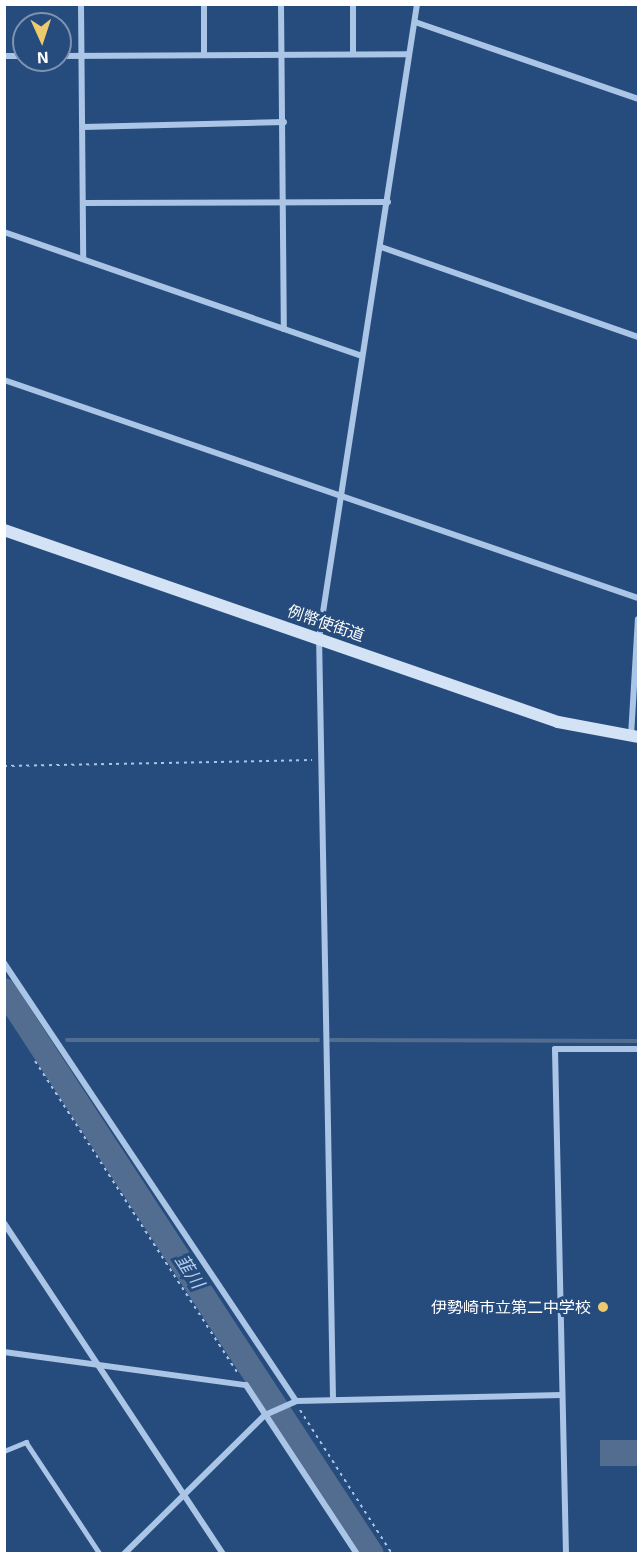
<!DOCTYPE html>
<html>
<head>
<meta charset="utf-8">
<style>
	body { margin:0 }
	#map { position:relative; width:643px; height:1558px; overflow:hidden; background:#264b7d; font-family:"Exo 2","Noto Sans JP",sans-serif }
	div>[style] { position:absolute }
	[style*='--x'] { left:calc(var(--x)*1px); top:calc(var(--y)*1px); width:calc(var(--w)*1px); rotate:calc(var(--a)*1deg) }
	.water>* { inset:0; background:#526d90; transform-origin:0 0 }
	.stream>* { height:4px; margin:-2px; padding:0 2px; transform-origin:2px; border-radius:2px; background:#526d90 }
	.river>* { height:24px; margin:-12px; padding:0 12px; transform-origin:12px; border-radius:12px; background:#526d90 }
	.path>* { height:2px; margin-top:-1px; transform-origin:0; background:repeating-linear-gradient(90deg,#aac5e5 0 3px,transparent 0 7.5px) }
	.service>* { height:4.5px; margin:-2.25px; padding:0 2.25px; transform-origin:2.25px; border-radius:2.25px; background:#aac5e5 }
	.minor>* { height:6px; margin:-3px; padding:0 3px; transform-origin:3px; border-radius:3px; background:#aac5e5 }
	.secondary>* { height:12px; margin:-6px; padding:0 6px; transform-origin:6px; border-radius:6px; background:#d3e2f5 }
	.dots>* { width:16px; height:16px; translate:-50% -50%; box-sizing:border-box; border:3px solid #264b7d; border-radius:50% }
	span { translate:-50% -50%; white-space:nowrap; text-align:center; line-height:1.15; -webkit-text-stroke:6px #264b7d; paint-order:stroke }
	.street-label { font-size:16px; color:#fff }
	.poi-label { font-size:16px; color:#fff }
	.right { translate:-100% -50%; text-align:right }
	.water-label { font-size:18px; color:#b6cfed; font-style:italic }
	.frame { position:absolute; inset:0; border:6px solid #fff; pointer-events:none }
	.north { position:absolute; left:12px; top:12px; width:60px; height:60px; box-sizing:border-box; background:#264b7d; border:2px solid #7d93b1; border-radius:50%; rotate:177deg; font-size:16px; font-weight:700; line-height:24px; text-align:center; color:#fff }
	.north::after { content:''; display:block; margin:auto; width:21px; height:27px; background:#eeca6f; clip-path:polygon(50% 0,100% 100%,50% 72%,0 100%) }
</style>
</head>
<body>
<div id="map">
	<div class="water">
		<i style="left:638px;top:1440px;width:26px;height:38px;rotate:90deg"></i>
	</div>
	<div class="stream">
		<i style="--x:67;--y:1040;--w:251;--a:0"></i>
		<i style="--x:331;--y:1040;--w:307;--a:0.2"></i>
		<i style="--x:43;--y:1047;--w:9;--a:-18"></i>
	</div>
	<div class="river">
		<i style="--x:4;--y:990;--w:673;--a:56.88"></i>
	</div>
	<div class="path">
		<i style="--x:4;--y:766;--w:308;--a:-1.1"></i>
		<i style="--x:35;--y:1061;--w:374;--a:57"></i>
		<i style="--x:300;--y:1410;--w:171;--a:57.4"></i>
	</div>
	<div class="service">
		<i style="--x:4;--y:1451;--w:24;--a:-22"></i>
		<i style="--x:26;--y:1442;--w:134;--a:56.5"></i>
	</div>
	<div class="minor">
		<i style="--x:81;--y:4;--w:254;--a:89.5"></i>
		<i style="--x:281;--y:4;--w:325;--a:89.5"></i>
		<i style="--x:353;--y:4;--w:50;--a:90"></i>
		<i style="--x:415;--y:22;--w:236;--a:19"></i>
		<i style="--x:204;--y:55;--w:51;--a:-90"></i>
		<i style="--x:4;--y:56;--w:20;--a:0"></i>
		<i style="--x:60;--y:56;--w:349;--a:-0.3"></i>
		<i style="--x:83;--y:127;--w:201;--a:-1.4"></i>
		<i style="--x:83;--y:203;--w:305;--a:-0.2"></i>
		<i style="--x:4;--y:232;--w:377;--a:19.1"></i>
		<i style="--x:381;--y:247;--w:272;--a:19.3"></i>
		<i style="--x:4;--y:380;--w:670;--a:18.98"></i>
		<i style="--x:631;--y:736;--w:117;--a:-86.6"></i>
		<i style="--x:4;--y:963;--w:526;--a:56.31"></i>
		<i style="--x:4;--y:1223;--w:397;--a:56.5"></i>
		<i style="--x:4;--y:1352;--w:244;--a:7.8"></i>
		<i style="--x:246;--y:1385;--w:202;--a:56.7"></i>
		<i style="--x:333;--y:1399;--w:761;--a:-91.05"></i>
		<i style="--x:319;--y:638;--w:642;--a:-81.21"></i>
		<i style="--x:124;--y:1554;--w:198;--a:-44.6"></i>
		<i style="--x:265;--y:1415;--w:34;--a:-24"></i>
		<i style="--x:296;--y:1401;--w:266;--a:-1.3"></i>
		<i style="--x:566;--y:1554;--w:505;--a:-91.25"></i>
		<i style="--x:555;--y:1049;--w:83;--a:0"></i>
	</div>
	<div class="secondary">
		<i style="--x:4;--y:530;--w:586;--a:19.11"></i>
		<i style="--x:558;--y:722;--w:81;--a:10.6"></i>
	</div>
	<div class="dots">
		<i style="left:603px;top:1307px;background:#eeca6f"></i>
	</div>
	<div class="street-label">
		<span style="left:326px;top:623px;rotate:19deg">例幣使街道</span>
	</div>
	<div class="poi-label">
		<span class="right" style="left:591px;top:1307px">伊勢崎市立第二中学校</span>
	</div>
	<div class="water-label">
		<span style="left:190px;top:1271px;rotate:57deg">韮川</span>
	</div>
	<div class="frame"></div>
	<div class="north">N</div>
</div>
</body>
</html>
